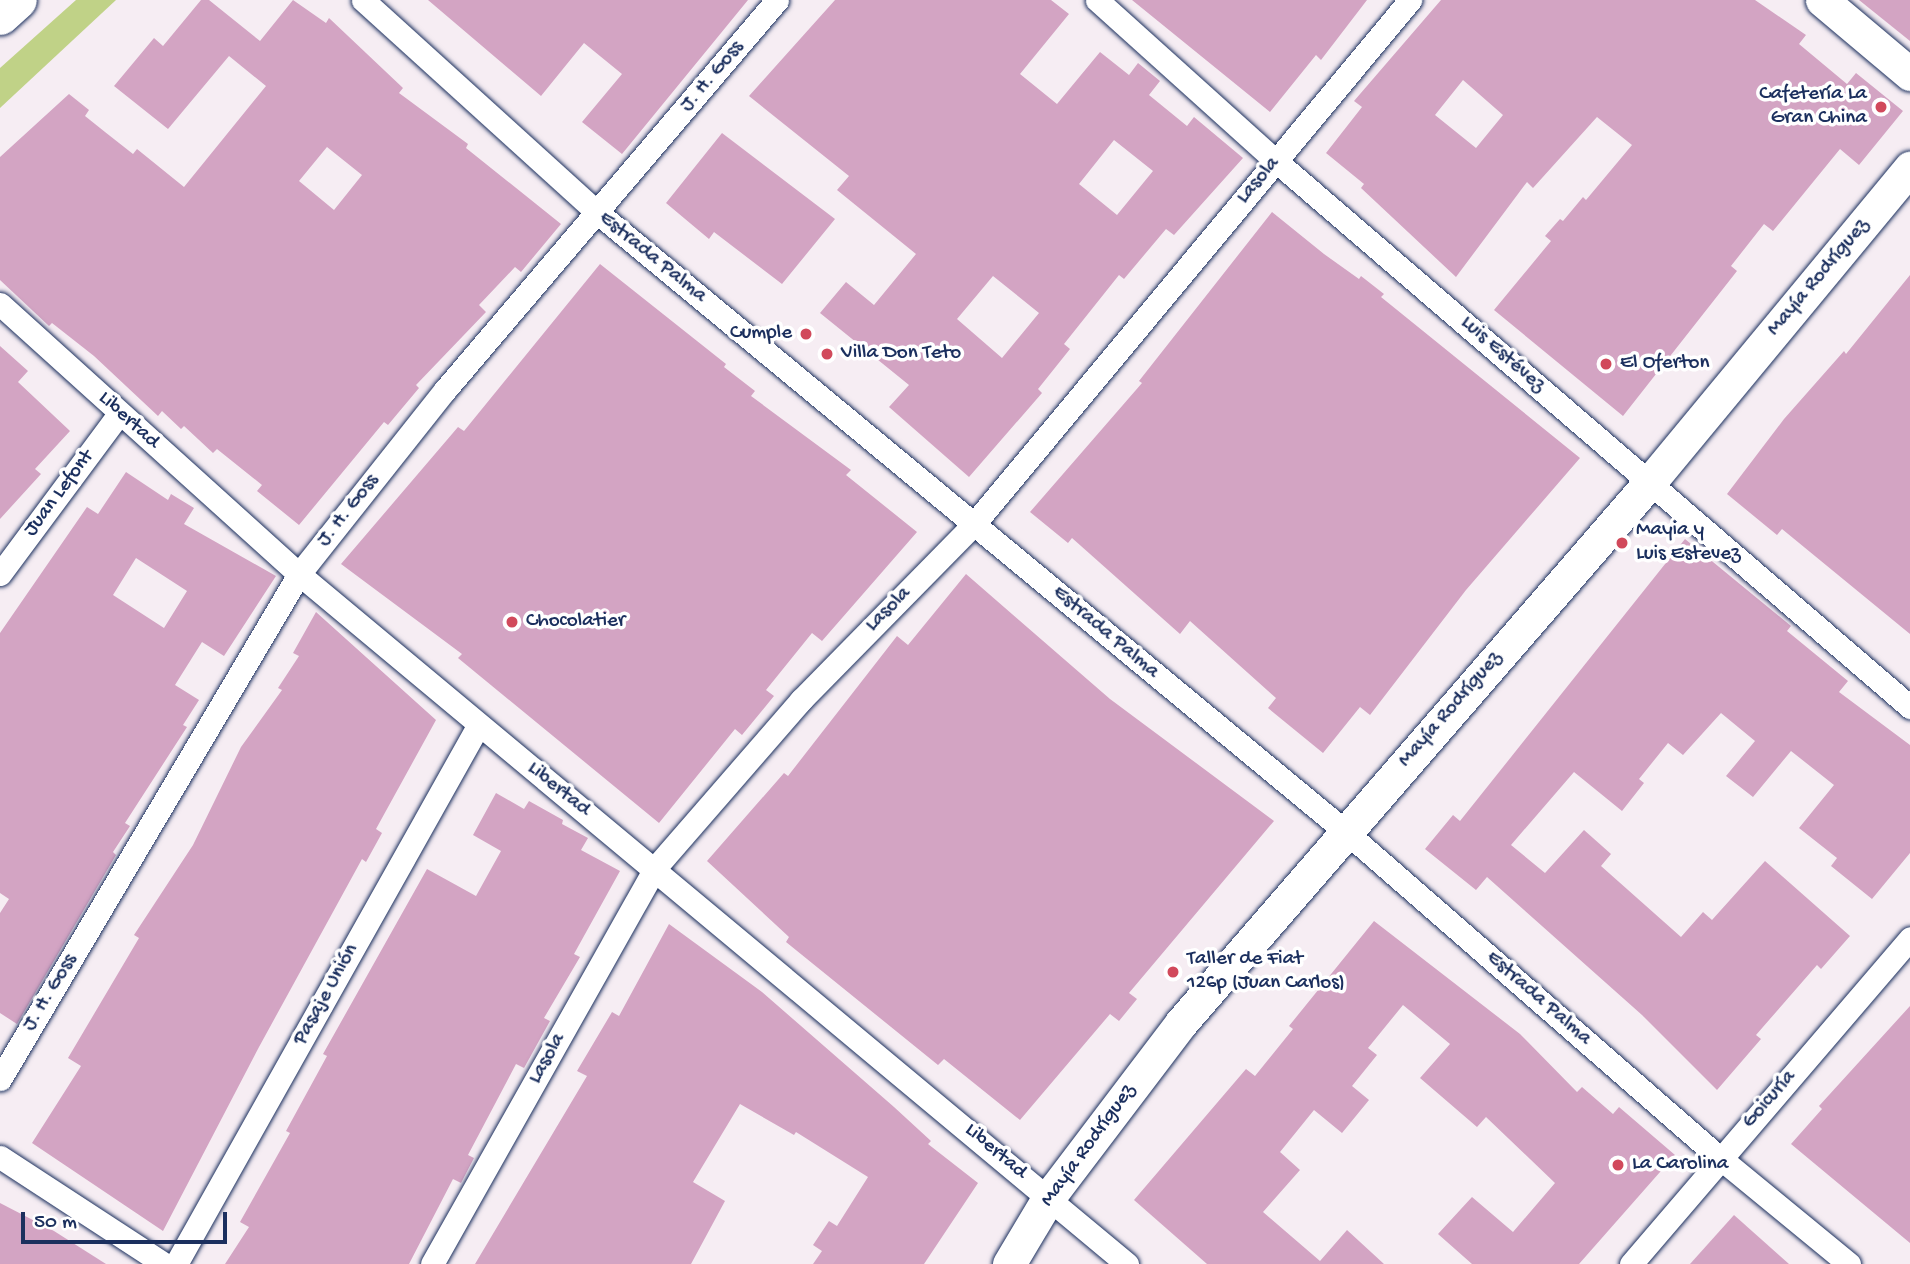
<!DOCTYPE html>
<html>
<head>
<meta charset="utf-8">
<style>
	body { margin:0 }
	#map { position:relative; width:1910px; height:1264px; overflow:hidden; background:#f6edf3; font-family:"Gochi Hand",sans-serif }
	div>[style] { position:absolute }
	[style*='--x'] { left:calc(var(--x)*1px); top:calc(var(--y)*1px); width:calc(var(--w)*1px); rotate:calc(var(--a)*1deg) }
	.green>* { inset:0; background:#c0d287 }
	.building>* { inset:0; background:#d3a4c3 }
	.roads { filter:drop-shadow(0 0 2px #1b2f5e) drop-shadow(0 0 2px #1b2f5e) }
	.minor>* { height:23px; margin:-11.5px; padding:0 11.5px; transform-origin:11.5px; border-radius:11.5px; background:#fff }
	.secondary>* { height:33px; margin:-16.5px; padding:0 16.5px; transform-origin:16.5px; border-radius:16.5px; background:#fff }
	.primary>* { height:37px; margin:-18.5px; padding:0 18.5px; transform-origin:18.5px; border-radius:18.5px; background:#fff }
	.dots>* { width:19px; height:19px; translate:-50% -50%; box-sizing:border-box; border:4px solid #fff; border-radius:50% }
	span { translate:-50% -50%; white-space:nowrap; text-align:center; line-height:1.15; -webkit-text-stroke:7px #fff; paint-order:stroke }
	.street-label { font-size:21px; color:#1b2f5e }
	.poi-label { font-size:21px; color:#1b2f5e }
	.right { translate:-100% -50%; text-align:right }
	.left { translate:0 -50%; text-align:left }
	.scale { position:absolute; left:21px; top:1212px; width:206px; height:32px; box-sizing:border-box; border:4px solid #1b2f5e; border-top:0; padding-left:9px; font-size:21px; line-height:24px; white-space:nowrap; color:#1b2f5e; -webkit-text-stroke:5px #fff; paint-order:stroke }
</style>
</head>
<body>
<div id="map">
	<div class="green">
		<i style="clip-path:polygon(76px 0,116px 0,0 108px,0 68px)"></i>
	</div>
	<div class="building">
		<i style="clip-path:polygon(evenodd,201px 0,209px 0,260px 41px,293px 0,326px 23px,329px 18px,403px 88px,399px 93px,468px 144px,466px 148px,561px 224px,521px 272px,515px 267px,479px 305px,486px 312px,416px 385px,419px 388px,388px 425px,384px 422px,299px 525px,257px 491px,262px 485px,217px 449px,213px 453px,184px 426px,181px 429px,162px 411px,158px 416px,94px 356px,52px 323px,49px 326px,0 280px,0 157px,69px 94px,89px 110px,85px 116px,105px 132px,133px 154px,137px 149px,184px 187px,266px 86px,229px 56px,168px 129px,114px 86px,154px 38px,163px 46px,201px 0,327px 147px,362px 175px,334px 210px,299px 181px,327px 147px)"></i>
		<i style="clip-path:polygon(428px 0,748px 0,622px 154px,582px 122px,622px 74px,584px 43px,541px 96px)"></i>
		<i style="clip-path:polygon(evenodd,835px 0,1051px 0,1069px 14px,1020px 74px,1057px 104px,1100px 52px,1129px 75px,1138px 63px,1160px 81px,1149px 95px,1187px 126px,1194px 117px,1243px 158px,1174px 235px,1166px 229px,1124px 279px,1119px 275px,1064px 344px,1070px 349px,1038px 389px,1042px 393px,969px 477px,889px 407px,909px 385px,820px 313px,846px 282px,874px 305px,916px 254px,837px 190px,849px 176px,749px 96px,835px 0,1114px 140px,1153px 171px,1117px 215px,1079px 184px,1114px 140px,835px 0,993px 276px,1039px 313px,1002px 358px,957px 319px,993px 276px)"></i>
		<i style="clip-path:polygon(1132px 0,1367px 0,1321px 60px,1316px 55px,1270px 112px)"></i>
		<i style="clip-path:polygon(evenodd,1441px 0,1755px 0,1806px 35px,1799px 44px,1847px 84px,1856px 73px,1903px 111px,1859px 165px,1840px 149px,1773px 231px,1764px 224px,1731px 266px,1737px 271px,1623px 416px,1494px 310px,1551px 241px,1545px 236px,1560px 219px,1563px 221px,1583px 197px,1586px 200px,1632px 145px,1597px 117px,1533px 188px,1527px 182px,1456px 277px,1361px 188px,1364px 184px,1326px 153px,1362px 107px,1354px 101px,1441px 0,1463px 80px,1503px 115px,1476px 148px,1435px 115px,1463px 80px)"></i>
		<i style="clip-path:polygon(1859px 0,1910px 0,1910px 41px)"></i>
		<i style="clip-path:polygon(722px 133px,835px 219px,782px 284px,714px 232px,709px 239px,666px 203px)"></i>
		<i style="clip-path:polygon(1272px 212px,1324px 254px,1359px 279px,1361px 276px,1384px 294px,1381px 297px,1580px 458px,1466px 590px,1370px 715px,1360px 707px,1323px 753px,1268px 708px,1276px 698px,1190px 621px,1180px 634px,1072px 538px,1068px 543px,1030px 512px,1142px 383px,1139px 381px)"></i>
		<i style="clip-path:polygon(600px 264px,726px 364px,724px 367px,755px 391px,751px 396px,851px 470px,846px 475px,917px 532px,822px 641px,812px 633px,766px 690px,774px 696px,742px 735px,735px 729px,659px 823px,458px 658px,462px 654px,341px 564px,458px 427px,464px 431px)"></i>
		<i style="clip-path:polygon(1910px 275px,1910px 634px,1782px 529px,1777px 535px,1727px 494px,1784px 419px,1844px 351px,1846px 354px)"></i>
		<i style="clip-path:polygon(0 346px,28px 371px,18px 382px,70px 431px,35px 469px,41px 474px,0 519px)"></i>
		<i style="clip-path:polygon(evenodd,126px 472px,168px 500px,171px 494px,194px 508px,184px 524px,276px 576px,224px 656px,202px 642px,175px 685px,199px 700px,183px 725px,187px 727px,125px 823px,130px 826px,113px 852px,116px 855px,17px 1024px,0 1013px,0 913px,9px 899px,0 893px,0 633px,87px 507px,98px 514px,126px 472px,136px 558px,187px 591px,164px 628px,113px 595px,136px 558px)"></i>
		<i style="clip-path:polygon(1685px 539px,1791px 626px,1787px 631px,1848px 681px,1839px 692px,1910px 745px,1910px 853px,1872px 899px,1831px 866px,1837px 858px,1799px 828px,1834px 785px,1791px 751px,1753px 797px,1726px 776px,1755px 741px,1721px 713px,1683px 755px,1668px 743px,1639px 779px,1644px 783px,1622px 811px,1574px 772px,1511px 845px,1545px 873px,1584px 830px,1611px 854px,1601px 866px,1681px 937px,1703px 912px,1712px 920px,1765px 861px,1850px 936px,1821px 969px,1817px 965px,1756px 1035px,1761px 1039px,1717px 1090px,1642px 1015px,1487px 877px,1476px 890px,1425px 849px,1453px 815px,1460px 821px)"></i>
		<i style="clip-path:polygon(966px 574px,1110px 699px,1274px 821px,1129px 993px,1137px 999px,1119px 1021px,1110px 1014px,1020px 1120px,944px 1059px,938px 1065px,786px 942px,789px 937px,707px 861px,784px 773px,788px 776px,897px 636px,908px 645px)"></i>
		<i style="clip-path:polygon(316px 612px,436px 720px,376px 829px,382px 833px,366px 862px,362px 859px,259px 1047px,163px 1231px,32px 1143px,81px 1066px,68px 1058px,139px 938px,134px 935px,193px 845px,241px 747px,282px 690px,278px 688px,299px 656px,293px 653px)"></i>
		<i style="clip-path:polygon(496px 793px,524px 809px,529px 801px,563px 820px,562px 824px,588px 838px,581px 850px,620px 871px,574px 954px,580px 957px,544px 1018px,550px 1021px,524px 1068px,516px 1064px,468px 1155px,474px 1158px,461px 1183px,453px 1179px,409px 1264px,225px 1264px,249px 1227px,240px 1222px,290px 1133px,286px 1131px,327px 1056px,323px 1054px,427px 869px,476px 896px,501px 851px,473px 835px)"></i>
		<i style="clip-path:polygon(1374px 921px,1520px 1034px,1577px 1092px,1582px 1087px,1613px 1114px,1619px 1107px,1675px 1155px,1579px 1264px,1472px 1264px,1438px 1234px,1472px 1197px,1513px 1232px,1555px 1183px,1486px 1117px,1477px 1127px,1420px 1078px,1450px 1044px,1403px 1005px,1368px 1048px,1377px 1055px,1352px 1086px,1369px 1100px,1342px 1133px,1314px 1110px,1280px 1152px,1300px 1170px,1263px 1212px,1320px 1261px,1347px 1230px,1384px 1264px,1207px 1264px,1134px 1200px,1246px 1069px,1255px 1076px,1293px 1029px,1289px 1026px)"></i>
		<i style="clip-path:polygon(669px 924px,762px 992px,894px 1107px,931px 1141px,928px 1144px,978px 1183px,924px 1264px,813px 1264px,822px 1251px,813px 1245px,829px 1221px,837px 1226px,868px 1177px,796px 1132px,794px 1135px,740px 1104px,693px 1182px,725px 1201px,691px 1264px,475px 1264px,587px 1076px,577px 1071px,612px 1012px,619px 1016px)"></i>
		<i style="clip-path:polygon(1910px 1006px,1910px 1243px,1791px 1144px,1822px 1109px,1819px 1106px)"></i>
		<i style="clip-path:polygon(0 1203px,54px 1231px,106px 1264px,0 1264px)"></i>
		<i style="clip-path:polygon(1734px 1215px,1789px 1264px,1690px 1264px)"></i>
	</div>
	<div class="roads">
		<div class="minor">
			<i style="--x:363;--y:0;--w:317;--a:42.2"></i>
			<i style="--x:598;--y:213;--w:971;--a:39.61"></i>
			<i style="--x:1346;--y:832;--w:496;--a:41.1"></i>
			<i style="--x:1720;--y:1158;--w:167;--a:39.4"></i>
			<i style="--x:1097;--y:0;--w:241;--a:42"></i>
			<i style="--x:1276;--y:161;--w:837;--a:40.73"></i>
			<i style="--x:0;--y:304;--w:403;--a:42.1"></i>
			<i style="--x:299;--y:574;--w:1078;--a:39.81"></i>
			<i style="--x:0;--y:574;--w:199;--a:-53.4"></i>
			<i style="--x:0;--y:1079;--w:587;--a:-59.37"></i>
			<i style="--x:299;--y:574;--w:235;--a:-51.6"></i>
			<i style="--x:445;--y:390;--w:512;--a:-49.59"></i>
			<i style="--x:0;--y:1157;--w:196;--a:33.1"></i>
			<i style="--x:176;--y:1264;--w:617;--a:-60.69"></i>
			<i style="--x:432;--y:1264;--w:454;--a:-60.6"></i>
			<i style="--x:655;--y:868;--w:223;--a:-49"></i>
			<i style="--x:801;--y:700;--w:247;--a:-45.5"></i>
			<i style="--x:974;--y:524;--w:682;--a:-50.24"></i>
			<i style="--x:1631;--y:1264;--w:429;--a:-49.4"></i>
		</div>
		<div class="secondary">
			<i style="--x:1822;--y:0;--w:115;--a:40.1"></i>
			<i style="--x:1009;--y:1264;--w:78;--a:-59.2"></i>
			<i style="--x:1049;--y:1197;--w:218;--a:-52.8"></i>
			<i style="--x:1181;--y:1023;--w:716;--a:-49.08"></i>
			<i style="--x:1650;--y:482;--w:408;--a:-50.4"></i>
		</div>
		<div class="primary">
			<i style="--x:0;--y:16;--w:24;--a:-42"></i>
		</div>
	</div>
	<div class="dots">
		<i style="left:1881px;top:107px;background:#d1495b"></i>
		<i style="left:806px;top:334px;background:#d1495b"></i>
		<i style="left:827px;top:354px;background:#d1495b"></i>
		<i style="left:1606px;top:364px;background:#d1495b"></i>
		<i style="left:1622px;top:543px;background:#d1495b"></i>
		<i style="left:512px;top:622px;background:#d1495b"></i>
		<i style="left:1173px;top:972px;background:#d1495b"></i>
		<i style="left:1618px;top:1165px;background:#d1495b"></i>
	</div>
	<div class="street-label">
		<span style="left:713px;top:77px;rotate:-50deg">J. H. Goss</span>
		<span style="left:1259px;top:181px;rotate:-50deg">Lasola</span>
		<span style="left:652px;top:258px;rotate:39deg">Estrada Palma</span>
		<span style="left:1819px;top:278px;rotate:-50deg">Mayía Rodríguez</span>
		<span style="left:1502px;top:355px;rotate:41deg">Luis Estévez</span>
		<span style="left:128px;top:421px;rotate:42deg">Libertad</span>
		<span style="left:60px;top:494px;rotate:-53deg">Juan Lefont</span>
		<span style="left:349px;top:511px;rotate:-52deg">J. H. Goss</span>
		<span style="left:889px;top:610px;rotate:-45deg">Lasola</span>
		<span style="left:1105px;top:633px;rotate:40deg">Estrada Palma</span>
		<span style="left:1451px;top:710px;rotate:-49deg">Mayía Rodríguez</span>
		<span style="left:558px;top:790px;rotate:39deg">Libertad</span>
		<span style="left:51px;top:993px;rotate:-59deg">J. H. Goss</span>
		<span style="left:327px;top:995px;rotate:-61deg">Pasaje Unión</span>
		<span style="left:1538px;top:999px;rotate:41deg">Estrada Palma</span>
		<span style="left:548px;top:1059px;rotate:-61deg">Lasola</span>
		<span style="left:1770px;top:1100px;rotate:-49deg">Goicuría</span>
		<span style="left:1089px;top:1146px;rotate:-54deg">Mayía Rodríguez</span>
		<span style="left:995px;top:1152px;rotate:40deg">Libertad</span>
	</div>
	<div class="poi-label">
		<span class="right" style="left:1867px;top:107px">Cafetería La<br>Gran China</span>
		<span class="right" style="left:792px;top:334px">Cumple</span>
		<span class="left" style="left:841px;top:354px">Villa Don Teto</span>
		<span class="left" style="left:1620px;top:364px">El Oferton</span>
		<span class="left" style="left:1636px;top:543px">Mayia y<br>Luis Estevez</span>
		<span class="left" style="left:526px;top:622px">Chocolatier</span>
		<span class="left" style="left:1187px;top:972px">Taller de Fiat<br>126p (Juan Carlos)</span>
		<span class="left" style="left:1632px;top:1165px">La Carolina</span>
	</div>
	<div class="scale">50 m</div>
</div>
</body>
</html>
